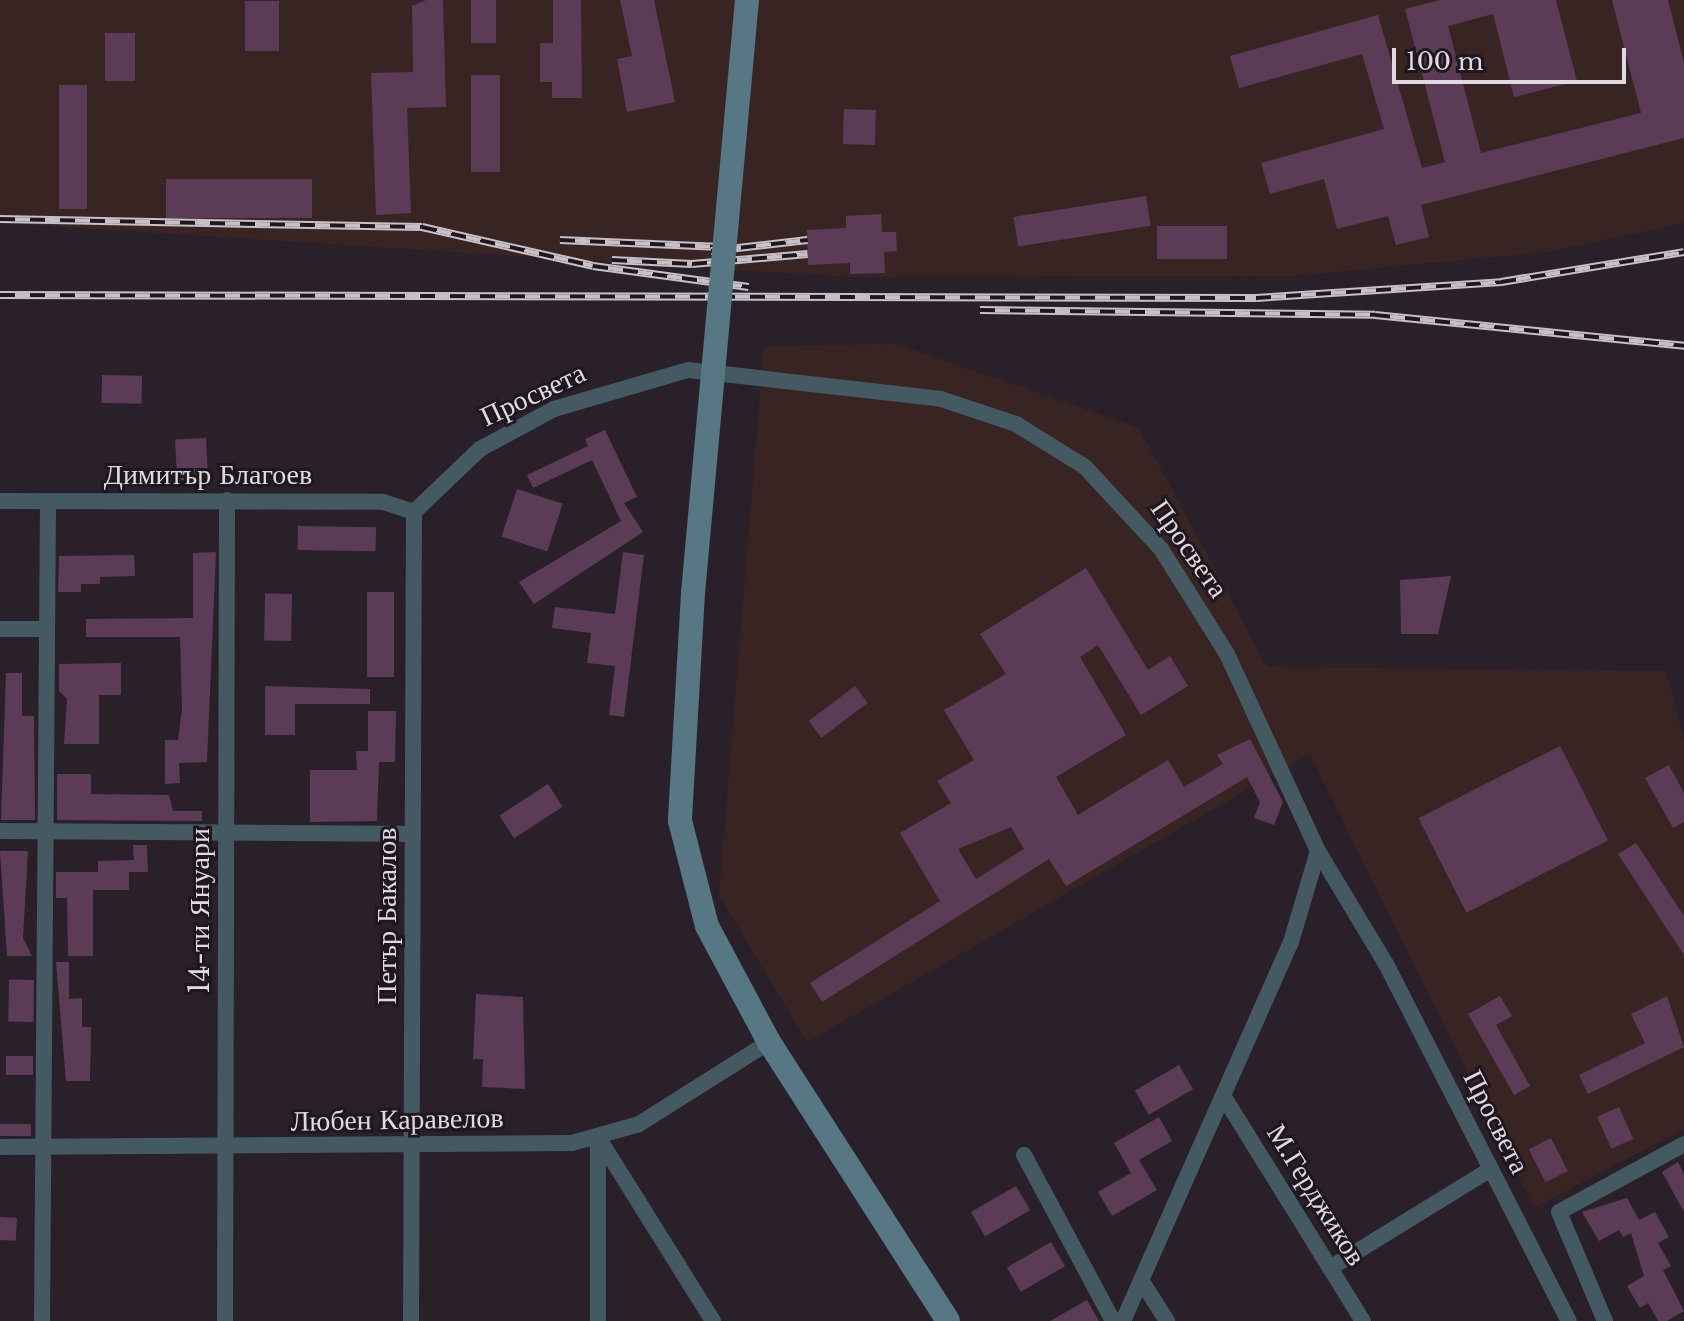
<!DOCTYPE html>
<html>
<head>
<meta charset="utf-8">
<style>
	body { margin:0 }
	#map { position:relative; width:1684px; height:1321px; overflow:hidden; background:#292029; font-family:"Libre Baskerville",serif }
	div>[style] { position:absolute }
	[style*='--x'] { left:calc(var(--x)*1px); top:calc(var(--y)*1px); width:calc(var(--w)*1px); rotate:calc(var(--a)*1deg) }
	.industrial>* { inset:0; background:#382523 }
	.building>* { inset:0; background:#5c3b56; transform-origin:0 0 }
	.street>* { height:16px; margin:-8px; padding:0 8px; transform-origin:8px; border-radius:8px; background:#455962 }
	.secondary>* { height:24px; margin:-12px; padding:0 12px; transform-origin:12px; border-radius:12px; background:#577785 }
	.rail>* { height:8px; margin-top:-4px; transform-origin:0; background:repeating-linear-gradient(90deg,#1f171f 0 15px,#c7c0c7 0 30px); box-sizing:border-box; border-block:2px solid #c7c0c7 }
	.secondary-bridge>* { height:24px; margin:-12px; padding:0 12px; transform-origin:12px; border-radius:12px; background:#577785 }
	span { translate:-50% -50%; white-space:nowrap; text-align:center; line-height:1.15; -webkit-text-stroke:6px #1f171f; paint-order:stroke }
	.street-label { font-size:28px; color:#e0dae0 }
	.scale { position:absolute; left:1392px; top:48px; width:234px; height:36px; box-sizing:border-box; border:4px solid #e0dae0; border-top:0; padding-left:10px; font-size:24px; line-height:28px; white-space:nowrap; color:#e0dae0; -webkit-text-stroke:6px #1f171f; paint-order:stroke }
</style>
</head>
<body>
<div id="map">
	<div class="industrial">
		<i style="clip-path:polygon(0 0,1684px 0,1684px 223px,1548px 252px,1293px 276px,848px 277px,0 223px)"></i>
		<i style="clip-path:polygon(896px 344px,1139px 428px,1267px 667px,1666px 671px,1684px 739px,1684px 1129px,1534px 1208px,1310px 754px,807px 1042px,719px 895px,764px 346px)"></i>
	</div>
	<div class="building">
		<i style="clip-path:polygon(426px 0,443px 0,446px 107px,407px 108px,411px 213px,376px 215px,371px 73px,413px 72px,412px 6px)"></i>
		<i style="left:471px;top:0;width:25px;height:43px"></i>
		<i style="clip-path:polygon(553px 0,581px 0,582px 98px,552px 98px,552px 82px,540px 82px,540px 43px,553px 43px)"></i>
		<i style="clip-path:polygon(620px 0,654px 0,675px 102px,627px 112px,617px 59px,632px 56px)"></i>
		<i style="clip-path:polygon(1440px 0,1556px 0,1577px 81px,1514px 97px,1493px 14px,1448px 26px,1481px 153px,1641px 113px,1612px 0,1668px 0,1684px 63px,1684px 138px,1421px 205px,1429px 237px,1396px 245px,1388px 216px,1337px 229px,1324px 179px,1270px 194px,1261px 163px,1384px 129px,1362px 54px,1239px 88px,1230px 56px,1378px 15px,1422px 168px,1445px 162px,1405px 9px)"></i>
		<i style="left:245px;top:1px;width:34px;height:50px"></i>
		<i style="left:105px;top:33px;width:30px;height:48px"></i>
		<i style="left:471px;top:75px;width:29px;height:97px"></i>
		<i style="left:59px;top:85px;width:28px;height:124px"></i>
		<i style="left:844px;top:109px;width:32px;height:35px;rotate:2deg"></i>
		<i style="left:166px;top:179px;width:146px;height:39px"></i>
		<i style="left:1146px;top:196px;width:30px;height:134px;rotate:81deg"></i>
		<i style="clip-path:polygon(881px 214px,882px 232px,896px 232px,897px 251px,884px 252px,885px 273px,850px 274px,850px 263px,808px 265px,807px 230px,846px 228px,846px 216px)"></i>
		<i style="left:1157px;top:226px;width:70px;height:33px"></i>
		<i style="left:102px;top:375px;width:40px;height:28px;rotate:1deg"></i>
		<i style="clip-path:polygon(605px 430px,637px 497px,624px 503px,643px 532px,534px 604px,519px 582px,621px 521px,592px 460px,533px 488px,527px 475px,588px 446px,585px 439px)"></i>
		<i style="left:206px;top:438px;width:41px;height:31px;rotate:87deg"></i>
		<i style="left:517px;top:489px;width:48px;height:50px;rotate:18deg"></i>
		<i style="left:298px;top:526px;width:78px;height:24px;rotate:1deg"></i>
		<i style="clip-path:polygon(216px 552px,207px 762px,179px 763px,180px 783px,165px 784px,165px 740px,178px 740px,182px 709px,180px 637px,86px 637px,86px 619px,193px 618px,193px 553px)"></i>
		<i style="clip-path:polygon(623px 552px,644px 555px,624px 717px,609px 715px,615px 666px,587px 663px,591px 633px,552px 628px,555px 607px,615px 614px)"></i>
		<i style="clip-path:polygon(134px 555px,135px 576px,100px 577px,100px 584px,81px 584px,81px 592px,58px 592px,59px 556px)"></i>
		<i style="clip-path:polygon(evenodd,1086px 568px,1148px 670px,1170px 656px,1188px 686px,1141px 715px,1098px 645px,1080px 657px,1126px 735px,1056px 777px,1078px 815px,1168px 760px,1184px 787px,1223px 764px,1217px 755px,1250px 739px,1283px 802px,1274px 825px,1254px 818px,1260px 802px,1247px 777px,1066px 886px,1049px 859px,822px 1002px,810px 983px,940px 901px,900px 833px,951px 803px,937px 781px,974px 760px,944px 710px,1006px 674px,980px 634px,1086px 568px,1011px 827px,1024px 849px,976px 879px,958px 849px,1011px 827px)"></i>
		<i style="clip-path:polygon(1451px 576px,1438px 634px,1401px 634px,1400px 580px)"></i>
		<i style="left:367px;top:592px;width:27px;height:85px"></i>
		<i style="left:292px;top:594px;width:47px;height:27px;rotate:91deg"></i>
		<i style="clip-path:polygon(121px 663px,121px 695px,99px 695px,99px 744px,64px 744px,67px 699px,59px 691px,59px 664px)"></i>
		<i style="clip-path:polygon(6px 673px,22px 673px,22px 716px,34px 716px,35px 820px,1px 820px)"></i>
		<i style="clip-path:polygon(265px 686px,370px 689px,370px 704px,295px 704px,295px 735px,265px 735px)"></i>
		<i style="left:855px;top:686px;width:21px;height:58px;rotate:53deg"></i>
		<i style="clip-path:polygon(368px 711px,396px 711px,395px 762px,379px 762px,377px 821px,310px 822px,310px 770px,357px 770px,356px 751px,368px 751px)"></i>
		<i style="left:1560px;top:746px;width:106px;height:159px;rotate:63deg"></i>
		<i style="clip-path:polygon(1669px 765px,1684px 793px,1684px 822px,1673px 828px,1645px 778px)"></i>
		<i style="clip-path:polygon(57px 774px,91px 774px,91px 794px,169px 795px,173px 811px,202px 811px,202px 821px,57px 820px)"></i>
		<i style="left:548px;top:784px;width:27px;height:58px;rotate:57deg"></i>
		<i style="clip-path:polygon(1636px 843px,1684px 916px,1684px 955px,1618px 854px)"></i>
		<i style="clip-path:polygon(133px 845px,147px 845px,148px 872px,129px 872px,129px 890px,93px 890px,93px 956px,68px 956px,67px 898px,56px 898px,56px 872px,98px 872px,98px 861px,134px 860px)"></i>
		<i style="clip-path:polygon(0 851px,28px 851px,23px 938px,32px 956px,7px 956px)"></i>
		<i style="clip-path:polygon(56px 962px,69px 962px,69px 999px,82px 998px,82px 1027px,91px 1027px,90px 1081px,66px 1081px)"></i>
		<i style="left:34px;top:980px;width:42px;height:25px;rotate:91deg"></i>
		<i style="clip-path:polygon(476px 994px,523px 997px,525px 1089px,482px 1087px,483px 1059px,473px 1059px)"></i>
		<i style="clip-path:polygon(1500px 996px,1512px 1016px,1496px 1025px,1530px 1086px,1514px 1095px,1468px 1014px)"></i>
		<i style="clip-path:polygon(1667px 996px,1684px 1047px,1588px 1094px,1579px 1075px,1645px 1043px,1631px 1014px)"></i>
		<i style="left:6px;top:1056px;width:27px;height:19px"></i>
		<i style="left:1179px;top:1065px;width:28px;height:51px;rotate:60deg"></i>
		<i style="left:1619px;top:1107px;width:35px;height:24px;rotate:66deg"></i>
		<i style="clip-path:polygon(1159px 1117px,1172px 1141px,1139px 1160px,1157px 1190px,1112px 1216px,1098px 1192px,1131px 1173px,1114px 1143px)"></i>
		<i style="left:0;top:1124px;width:31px;height:12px"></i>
		<i style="left:1551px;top:1138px;width:37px;height:25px;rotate:63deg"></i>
		<i style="clip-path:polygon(1678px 1162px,1684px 1174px,1684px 1212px,1662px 1172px)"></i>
		<i style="left:1016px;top:1186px;width:28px;height:52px;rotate:60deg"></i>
		<i style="clip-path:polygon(1627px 1198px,1639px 1220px,1655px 1212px,1669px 1237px,1658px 1243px,1671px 1266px,1663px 1270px,1684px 1311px,1667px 1321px,1658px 1321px,1648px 1303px,1640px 1308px,1627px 1286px,1644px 1276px,1631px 1233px,1623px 1237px,1619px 1230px,1599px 1241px,1582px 1212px)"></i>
		<i style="left:0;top:1217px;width:17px;height:23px;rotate:3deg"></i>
		<i style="left:1051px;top:1242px;width:28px;height:51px;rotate:60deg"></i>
		<i style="clip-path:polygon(1087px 1300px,1099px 1321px,1050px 1321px)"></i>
	</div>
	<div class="street">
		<i style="--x:0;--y:501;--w:383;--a:0.1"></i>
		<i style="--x:383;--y:502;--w:33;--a:18"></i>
		<i style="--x:414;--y:512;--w:91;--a:-43.7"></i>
		<i style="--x:480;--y:449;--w:84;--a:-28.4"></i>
		<i style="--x:554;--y:409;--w:140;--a:-16.2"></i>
		<i style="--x:688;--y:370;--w:255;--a:6.5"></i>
		<i style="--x:941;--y:399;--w:79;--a:18.4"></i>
		<i style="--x:1016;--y:424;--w:81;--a:31.9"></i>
		<i style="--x:1085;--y:467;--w:112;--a:47.2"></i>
		<i style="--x:1161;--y:549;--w:124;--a:57.8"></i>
		<i style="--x:1227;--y:654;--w:217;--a:65.2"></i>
		<i style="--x:1318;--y:851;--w:132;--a:59"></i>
		<i style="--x:1386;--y:964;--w:401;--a:62.9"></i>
		<i style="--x:0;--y:629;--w:47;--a:0"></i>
		<i style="--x:0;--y:831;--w:413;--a:0.4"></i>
		<i style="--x:1224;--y:1097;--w:264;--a:58.2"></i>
		<i style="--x:598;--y:1137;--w:217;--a:58"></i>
		<i style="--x:0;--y:1147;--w:572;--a:-0.4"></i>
		<i style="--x:572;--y:1143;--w:70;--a:-15.8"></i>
		<i style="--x:639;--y:1124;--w:154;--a:-32.2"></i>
		<i style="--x:1024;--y:1155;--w:188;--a:61.8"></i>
		<i style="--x:1330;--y:1268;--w:189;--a:-31.6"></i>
		<i style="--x:1141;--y:1280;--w:49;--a:57.6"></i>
		<i style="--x:42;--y:1321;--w:820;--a:-89.58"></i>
		<i style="--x:225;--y:1321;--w:821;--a:-89.86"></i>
		<i style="--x:411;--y:1321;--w:809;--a:-89.79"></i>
		<i style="--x:598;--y:1321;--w:182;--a:-90"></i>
		<i style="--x:1123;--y:1321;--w:415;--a:-66.1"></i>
		<i style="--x:1291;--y:942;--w:95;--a:-73.5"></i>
		<i style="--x:1605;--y:1321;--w:118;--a:-112.9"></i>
		<i style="--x:1559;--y:1212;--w:142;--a:-28.5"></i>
	</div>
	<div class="secondary">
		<i style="--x:693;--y:593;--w:228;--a:93.3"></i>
		<i style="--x:680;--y:821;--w:108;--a:75.6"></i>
		<i style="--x:707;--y:926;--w:132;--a:61.9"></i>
		<i style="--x:769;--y:1042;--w:331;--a:57.3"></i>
	</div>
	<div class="rail">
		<i style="--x:0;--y:219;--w:422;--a:1.1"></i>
		<i style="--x:422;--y:227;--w:175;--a:12.8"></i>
		<i style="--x:593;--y:266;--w:157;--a:7.7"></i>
		<i style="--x:560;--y:240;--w:161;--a:2.5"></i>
		<i style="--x:711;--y:251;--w:97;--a:-6.5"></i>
		<i style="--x:612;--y:260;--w:80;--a:2.9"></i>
		<i style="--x:692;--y:264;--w:116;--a:-4.9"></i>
		<i style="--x:0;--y:295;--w:1256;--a:0.14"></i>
		<i style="--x:1256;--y:298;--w:246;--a:-3.7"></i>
		<i style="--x:1501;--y:282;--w:185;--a:-9.3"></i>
		<i style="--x:980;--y:310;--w:395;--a:0.7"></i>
		<i style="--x:1375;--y:315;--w:311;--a:5.7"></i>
	</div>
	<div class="secondary-bridge">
		<i style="--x:693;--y:593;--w:595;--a:-84.8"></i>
	</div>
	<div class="street-label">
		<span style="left:533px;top:395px;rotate:-25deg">Просвета</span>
		<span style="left:208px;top:475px">Димитър Благоев</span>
		<span style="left:1189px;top:549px;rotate:55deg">Просвета</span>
		<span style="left:200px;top:911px;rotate:-90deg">14-ти Януари</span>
		<span style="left:387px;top:916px;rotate:-90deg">Петър Бакалов</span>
		<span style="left:397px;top:1120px;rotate:-1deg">Любен Каравелов</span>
		<span style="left:1496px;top:1122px;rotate:63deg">Просвета</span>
		<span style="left:1316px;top:1195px;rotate:58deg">М.Герджиков</span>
	</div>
	<div class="scale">100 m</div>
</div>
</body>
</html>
